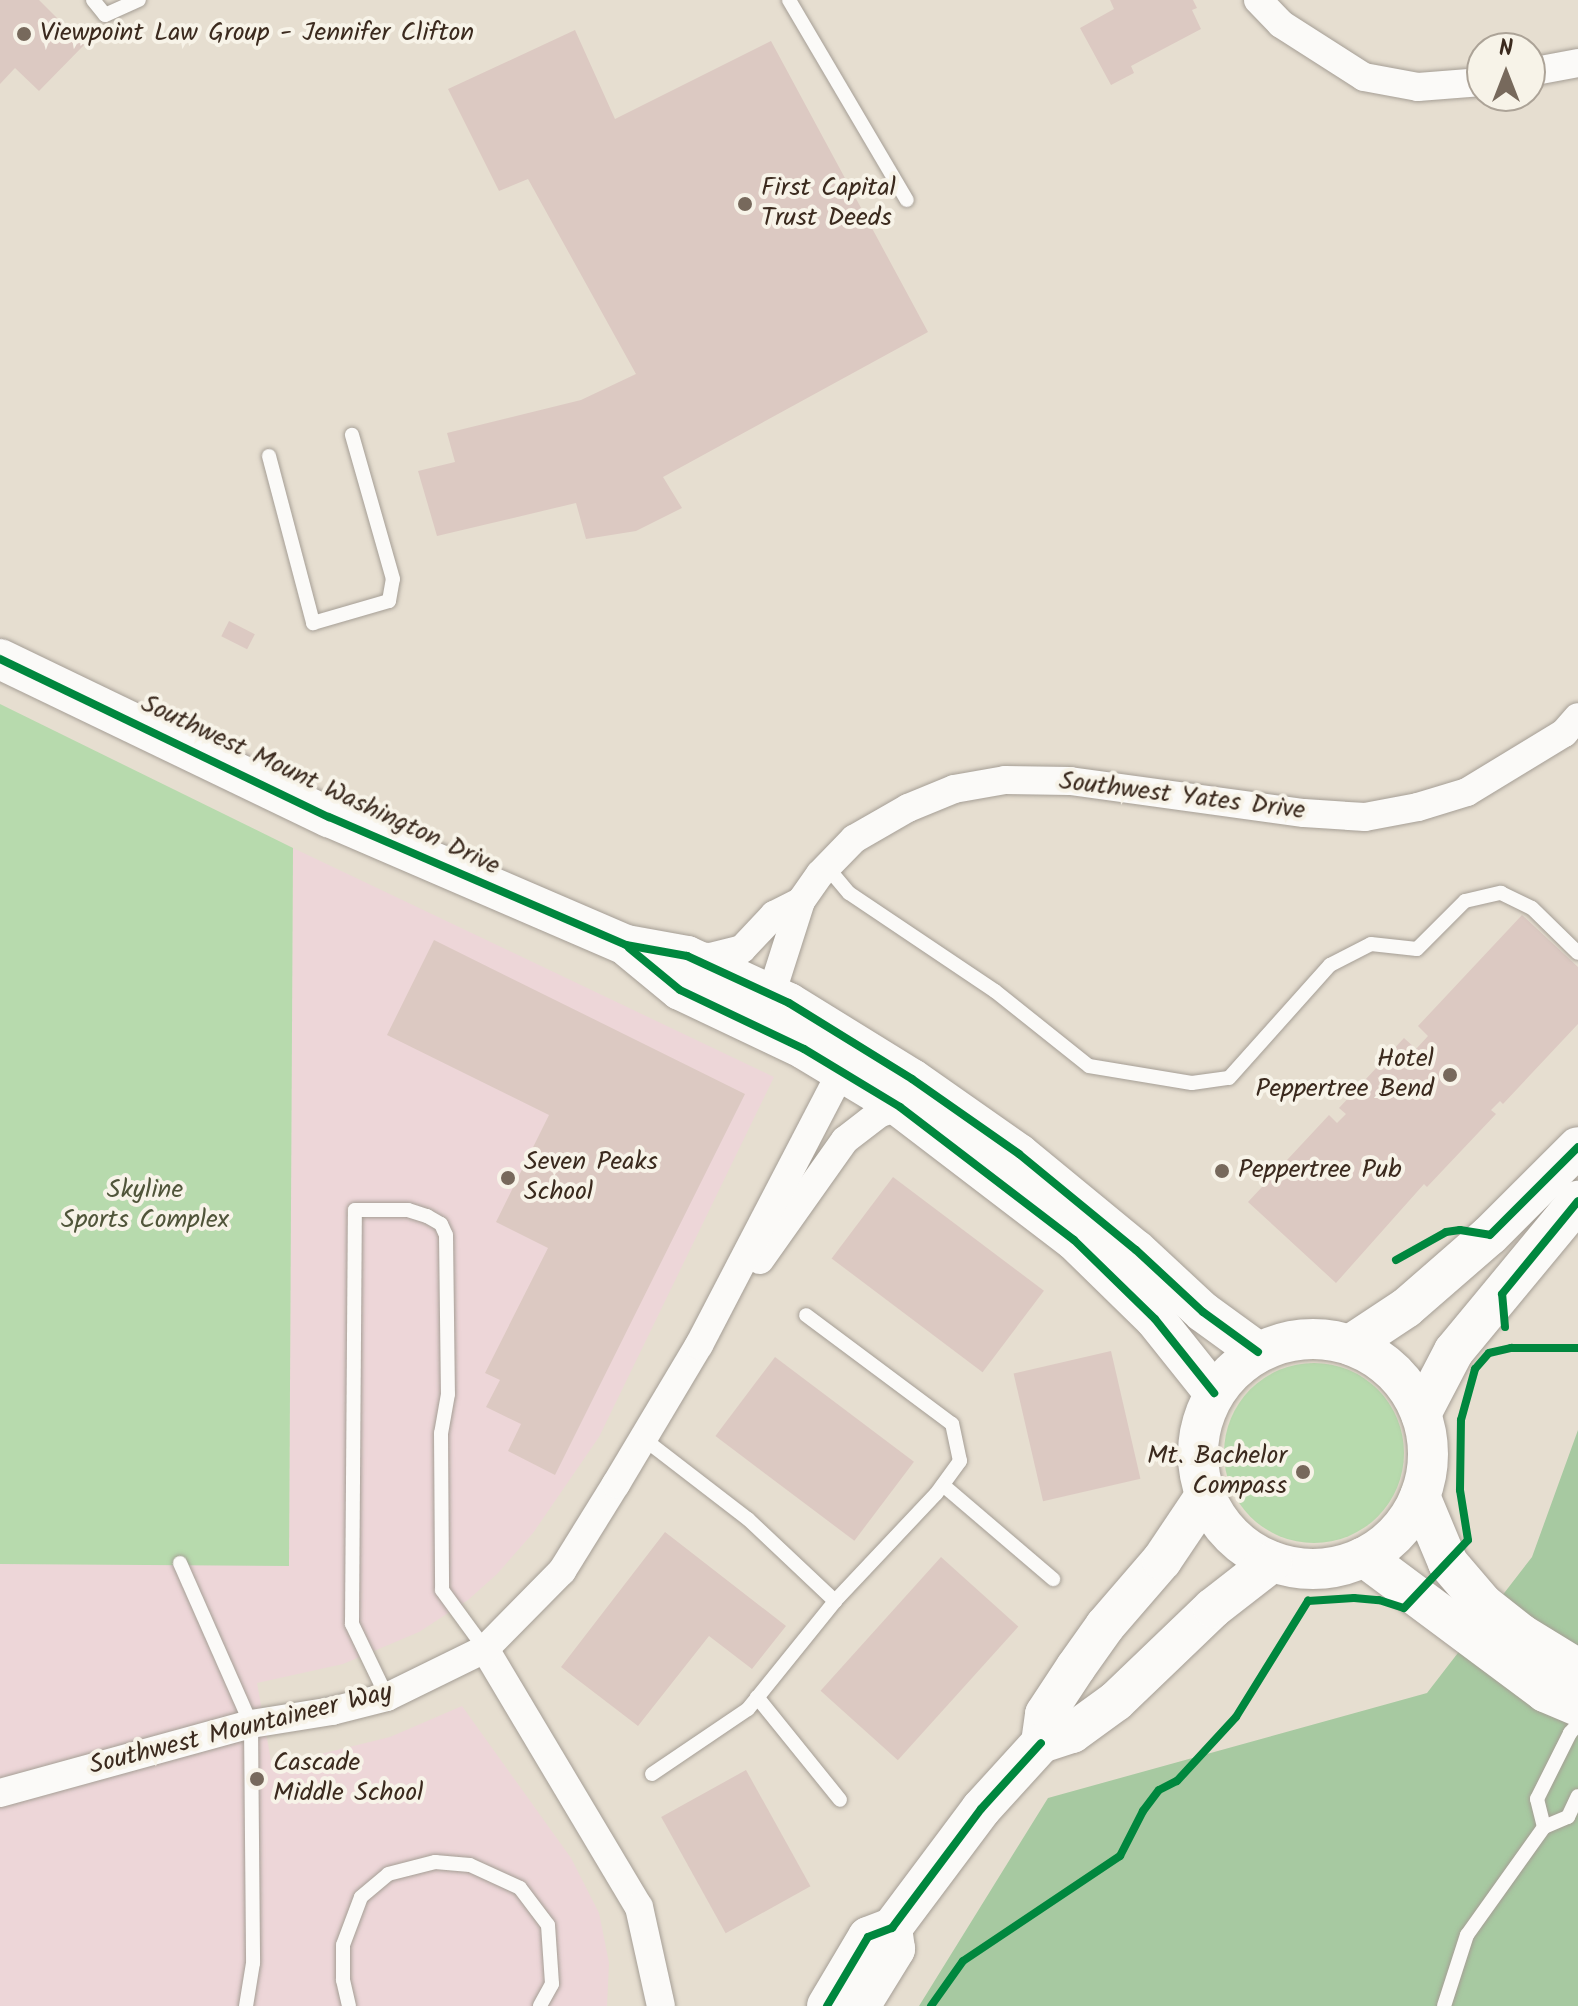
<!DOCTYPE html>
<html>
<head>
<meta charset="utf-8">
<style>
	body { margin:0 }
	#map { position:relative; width:1578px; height:2006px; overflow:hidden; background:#e6ded0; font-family:Kalam,sans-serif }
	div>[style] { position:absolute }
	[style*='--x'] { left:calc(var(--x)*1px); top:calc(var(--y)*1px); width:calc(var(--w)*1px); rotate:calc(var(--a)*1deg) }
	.built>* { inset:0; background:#edd6d8 }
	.green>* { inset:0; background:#b7daad }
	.round { border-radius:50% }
	.forest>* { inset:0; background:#a7c9a1 }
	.building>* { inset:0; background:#dcc9c2; transform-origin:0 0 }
	.roads { filter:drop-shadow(0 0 2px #a59e95) drop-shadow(0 0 2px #a59e95) }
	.lane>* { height:14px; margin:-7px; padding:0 7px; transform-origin:7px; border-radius:7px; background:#fbfaf8 }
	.street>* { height:28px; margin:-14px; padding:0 14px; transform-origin:14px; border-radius:14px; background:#fbfaf8 }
	.secondary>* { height:40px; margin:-20px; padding:0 20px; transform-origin:20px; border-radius:20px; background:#fbfaf8 }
	.secondary>.ring { margin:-20px; padding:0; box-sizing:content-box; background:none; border:40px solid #fbfaf8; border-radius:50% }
	.cycleway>* { height:8px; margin:-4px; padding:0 4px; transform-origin:4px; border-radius:4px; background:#00873e }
	.dots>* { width:22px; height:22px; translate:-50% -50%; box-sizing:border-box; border:4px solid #f7f3e8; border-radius:50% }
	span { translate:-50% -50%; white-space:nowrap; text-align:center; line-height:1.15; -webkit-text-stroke:8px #f7f3e8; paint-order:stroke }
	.poi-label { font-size:26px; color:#3b2a1e }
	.left { translate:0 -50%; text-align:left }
	.right { translate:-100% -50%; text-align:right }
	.street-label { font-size:26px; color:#3b2a1e }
	.park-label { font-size:26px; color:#50553a }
	.north { position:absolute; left:1466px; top:32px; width:80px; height:80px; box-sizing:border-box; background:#f7f3e8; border:2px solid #aca397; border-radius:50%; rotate:0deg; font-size:22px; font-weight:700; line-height:32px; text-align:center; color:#3b2a1e }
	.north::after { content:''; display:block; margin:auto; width:28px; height:36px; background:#77695c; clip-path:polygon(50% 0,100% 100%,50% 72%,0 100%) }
</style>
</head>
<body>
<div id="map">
	<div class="built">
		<i style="clip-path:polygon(293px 848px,774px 1077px,599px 1437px,533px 1533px,497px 1574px,468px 1600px,419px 1632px,343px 1664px,257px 1683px,272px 1766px,390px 1737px,462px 1706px,571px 1858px,599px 1913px,609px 1963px,607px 2006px,0 2006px,0 1564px,289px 1565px)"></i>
	</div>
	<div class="green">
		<i style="clip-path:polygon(0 704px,293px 848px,289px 1566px,0 1564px)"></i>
		<i class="round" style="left:1224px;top:1363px;width:180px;height:180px"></i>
	</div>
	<div class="forest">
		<i style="clip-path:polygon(1578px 1430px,1578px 2006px,919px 2006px,1048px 1798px,1427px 1693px,1532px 1557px)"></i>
	</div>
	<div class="building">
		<i style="clip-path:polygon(0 0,39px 0,84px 45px,39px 91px,15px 68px,0 84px)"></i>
		<i style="clip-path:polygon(1110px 0,1193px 0,1197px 8px,1192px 10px,1201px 29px,1131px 66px,1134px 73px,1111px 85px,1080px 28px,1114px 9px)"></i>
		<i style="clip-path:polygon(575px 30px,615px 119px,771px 41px,928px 332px,663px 477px,682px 508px,636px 531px,586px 539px,576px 503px,437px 536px,418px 471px,455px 462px,447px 433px,581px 400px,636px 374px,528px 179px,499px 191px,448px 89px)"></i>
		<i style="left:229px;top:621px;width:29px;height:17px;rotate:27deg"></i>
		<i style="clip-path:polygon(1522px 915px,1578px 967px,1578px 1024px,1503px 1104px,1500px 1101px,1491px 1110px,1496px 1114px,1427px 1187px,1424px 1184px,1336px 1283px,1248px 1202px,1329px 1115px,1337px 1123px,1346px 1114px,1339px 1108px,1404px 1038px,1416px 1049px,1428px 1036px,1418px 1026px)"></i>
		<i style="clip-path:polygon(434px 940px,745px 1094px,555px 1475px,508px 1451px,521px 1424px,486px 1407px,500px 1380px,485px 1373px,548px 1248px,496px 1222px,549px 1115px,387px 1035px)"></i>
		<i style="left:893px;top:1177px;width:189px;height:102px;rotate:37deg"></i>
		<i style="left:1111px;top:1351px;width:131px;height:100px;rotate:77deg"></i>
		<i style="left:775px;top:1357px;width:174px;height:99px;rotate:37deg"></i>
		<i style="clip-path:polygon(665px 1532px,786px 1626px,752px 1669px,709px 1636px,638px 1726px,561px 1667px)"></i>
		<i style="left:941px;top:1557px;width:104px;height:180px;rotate:42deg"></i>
		<i style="left:746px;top:1770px;width:133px;height:97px;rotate:61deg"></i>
	</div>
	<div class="roads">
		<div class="lane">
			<i style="--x:93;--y:0;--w:19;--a:51"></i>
			<i style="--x:105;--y:15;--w:37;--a:-24"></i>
			<i style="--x:789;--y:0;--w:232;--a:59.5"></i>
			<i style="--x:269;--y:456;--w:173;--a:75.2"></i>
			<i style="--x:313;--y:623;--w:79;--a:-16.1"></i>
			<i style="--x:389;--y:601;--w:22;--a:-80"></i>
			<i style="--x:393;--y:579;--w:150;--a:-105.9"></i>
			<i style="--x:827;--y:867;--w:34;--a:50"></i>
			<i style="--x:849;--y:893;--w:176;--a:33.9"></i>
			<i style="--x:995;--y:991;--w:120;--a:38.6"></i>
			<i style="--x:1089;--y:1066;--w:104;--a:9.4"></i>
			<i style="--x:1192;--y:1083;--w:37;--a:-8"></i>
			<i style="--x:1229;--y:1078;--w:152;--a:-48.2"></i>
			<i style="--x:1330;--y:965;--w:46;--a:-27.1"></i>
			<i style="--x:1371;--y:944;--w:46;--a:6.2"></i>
			<i style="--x:1417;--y:949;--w:68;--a:-45"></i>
			<i style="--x:1465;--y:901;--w:37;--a:-13"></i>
			<i style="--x:1501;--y:893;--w:34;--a:26"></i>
			<i style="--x:1532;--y:908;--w:64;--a:44.4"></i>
			<i style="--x:644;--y:1439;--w:131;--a:37.6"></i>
			<i style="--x:748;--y:1519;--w:120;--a:43.3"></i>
			<i style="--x:835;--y:1601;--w:147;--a:-46.7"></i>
			<i style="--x:936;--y:1494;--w:41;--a:-54"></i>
			<i style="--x:960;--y:1461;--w:38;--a:-102"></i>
			<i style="--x:952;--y:1424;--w:182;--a:-143.3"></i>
			<i style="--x:943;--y:1485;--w:145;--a:40.5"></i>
			<i style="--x:180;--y:1563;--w:176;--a:66.2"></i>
			<i style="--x:251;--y:1724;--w:239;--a:89.5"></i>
			<i style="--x:253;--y:1963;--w:44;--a:99.2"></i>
			<i style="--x:387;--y:1697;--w:81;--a:-115.6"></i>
			<i style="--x:352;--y:1624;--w:414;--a:-89.6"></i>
			<i style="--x:355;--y:1210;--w:53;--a:0"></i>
			<i style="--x:408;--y:1210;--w:20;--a:18"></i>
			<i style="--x:427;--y:1216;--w:16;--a:30"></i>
			<i style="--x:441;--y:1224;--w:12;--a:66"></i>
			<i style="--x:446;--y:1235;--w:159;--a:89.3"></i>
			<i style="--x:448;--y:1394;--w:40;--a:100"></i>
			<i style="--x:441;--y:1433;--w:157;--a:89.6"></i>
			<i style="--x:442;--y:1590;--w:73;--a:53.9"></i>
			<i style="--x:757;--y:1697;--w:132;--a:51.1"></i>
			<i style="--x:652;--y:1774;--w:116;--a:-34.1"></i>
			<i style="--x:748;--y:1709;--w:139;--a:-51.1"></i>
			<i style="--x:1544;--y:1827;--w:29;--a:-104"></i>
			<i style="--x:1537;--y:1799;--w:74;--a:-63.4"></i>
			<i style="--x:1570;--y:1733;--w:12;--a:-48"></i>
			<i style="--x:349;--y:2006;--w:27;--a:-103"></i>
			<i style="--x:343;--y:1980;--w:35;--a:-90"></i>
			<i style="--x:343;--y:1945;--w:51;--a:-69.4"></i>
			<i style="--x:361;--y:1897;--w:35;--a:-40"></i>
			<i style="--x:388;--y:1874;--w:49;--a:-14.3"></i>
			<i style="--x:435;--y:1862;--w:35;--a:5"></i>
			<i style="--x:470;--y:1865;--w:55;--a:24.7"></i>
			<i style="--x:520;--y:1888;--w:46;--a:52.9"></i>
			<i style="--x:548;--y:1925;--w:59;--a:86.1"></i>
			<i style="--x:552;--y:1984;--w:25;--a:119"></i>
			<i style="--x:1444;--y:2006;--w:75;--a:-72.1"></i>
			<i style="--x:1467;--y:1935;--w:133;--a:-54.5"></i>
			<i style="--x:1544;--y:1827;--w:26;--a:-23"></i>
			<i style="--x:1568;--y:1817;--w:23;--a:-65"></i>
		</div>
		<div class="street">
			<i style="--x:1258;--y:0;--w:33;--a:46"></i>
			<i style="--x:1281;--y:24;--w:98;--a:32.6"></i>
			<i style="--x:1364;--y:77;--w:55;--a:10.5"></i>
			<i style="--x:1418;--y:87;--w:64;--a:-4.5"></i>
			<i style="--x:1530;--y:72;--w:49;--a:-10.6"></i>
			<i style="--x:693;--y:956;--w:17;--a:3"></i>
			<i style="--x:710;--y:957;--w:33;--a:-14"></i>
			<i style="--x:742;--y:949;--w:47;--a:-46.7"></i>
			<i style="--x:774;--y:915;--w:30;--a:-27"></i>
			<i style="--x:771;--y:995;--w:99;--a:-72.3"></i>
			<i style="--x:801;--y:901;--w:33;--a:-55"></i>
			<i style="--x:820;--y:874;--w:49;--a:-45.8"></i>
			<i style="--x:854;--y:839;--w:62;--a:-29.9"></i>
			<i style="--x:908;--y:808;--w:50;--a:-22.4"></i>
			<i style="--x:954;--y:789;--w:52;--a:-10"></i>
			<i style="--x:1005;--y:780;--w:65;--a:0.9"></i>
			<i style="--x:1070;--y:781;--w:236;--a:7.8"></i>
			<i style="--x:1304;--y:813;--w:61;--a:3.8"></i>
			<i style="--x:1365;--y:817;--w:54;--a:-10.7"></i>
			<i style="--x:1418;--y:807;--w:51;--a:-17"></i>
			<i style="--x:1467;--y:792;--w:114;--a:-31.3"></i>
			<i style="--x:1564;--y:733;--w:21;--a:-49"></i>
			<i style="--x:760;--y:1260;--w:147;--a:-54.7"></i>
			<i style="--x:845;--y:1140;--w:44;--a:-37.6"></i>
			<i style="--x:880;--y:1113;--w:21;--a:-17"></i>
			<i style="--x:485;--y:1649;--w:300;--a:59.2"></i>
			<i style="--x:639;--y:1907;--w:101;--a:77.5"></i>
			<i style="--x:0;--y:1793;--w:260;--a:-15.4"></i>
			<i style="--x:251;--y:1724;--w:82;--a:-9.1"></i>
			<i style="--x:332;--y:1711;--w:57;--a:-14.3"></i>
			<i style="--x:387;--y:1697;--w:109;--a:-26.1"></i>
			<i style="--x:485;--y:1649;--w:110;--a:-45.4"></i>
			<i style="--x:562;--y:1571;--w:102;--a:-58.2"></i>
			<i style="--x:616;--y:1484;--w:162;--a:-59.2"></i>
			<i style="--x:699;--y:1345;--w:325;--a:-62.5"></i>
		</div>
		<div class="secondary">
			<i style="--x:0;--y:659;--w:365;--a:25.7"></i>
			<i style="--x:329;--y:817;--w:323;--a:23.3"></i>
			<i style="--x:626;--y:945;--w:62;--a:10.2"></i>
			<i style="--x:687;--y:956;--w:112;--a:24.7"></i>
			<i style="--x:789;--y:1003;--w:145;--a:31.7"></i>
			<i style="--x:912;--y:1079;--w:131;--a:35"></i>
			<i style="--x:1019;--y:1154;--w:151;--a:39.4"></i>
			<i style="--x:1136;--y:1250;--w:91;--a:42.8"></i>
			<i style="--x:1203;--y:1312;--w:68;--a:36"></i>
			<i style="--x:629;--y:948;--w:66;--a:39.5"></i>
			<i style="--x:680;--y:990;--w:137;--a:25.4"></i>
			<i style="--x:804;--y:1049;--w:112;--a:31.1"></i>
			<i style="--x:900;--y:1107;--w:219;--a:37.4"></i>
			<i style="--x:1074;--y:1240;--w:113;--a:44.3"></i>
			<i style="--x:1155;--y:1319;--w:95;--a:51.4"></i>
			<i class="ring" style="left:1198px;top:1339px;width:190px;height:190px"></i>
			<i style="--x:1350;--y:1345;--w:67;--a:-33.5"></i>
			<i style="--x:1406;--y:1308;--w:111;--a:-41"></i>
			<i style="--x:1490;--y:1235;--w:124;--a:-45"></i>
			<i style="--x:1421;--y:1414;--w:71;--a:-62.4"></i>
			<i style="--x:1454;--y:1351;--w:195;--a:-50.4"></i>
			<i style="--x:1420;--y:1496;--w:73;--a:67.3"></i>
			<i style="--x:1448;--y:1563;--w:54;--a:49.5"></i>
			<i style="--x:1483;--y:1604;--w:48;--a:38.3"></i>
			<i style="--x:1521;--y:1634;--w:67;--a:31.6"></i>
			<i style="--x:1364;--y:1557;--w:226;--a:36.7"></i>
			<i style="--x:1545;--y:1692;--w:36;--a:23"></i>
			<i style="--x:1041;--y:1743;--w:29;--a:-82"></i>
			<i style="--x:1045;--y:1714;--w:56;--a:-56.6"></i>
			<i style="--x:1076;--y:1667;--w:50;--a:-54.7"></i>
			<i style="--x:1105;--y:1626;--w:87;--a:-49.2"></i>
			<i style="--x:1162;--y:1560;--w:77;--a:-56.1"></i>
			<i style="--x:827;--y:2006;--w:80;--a:-59.3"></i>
			<i style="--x:868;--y:1937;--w:26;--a:-21"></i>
			<i style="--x:892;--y:1928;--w:149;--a:-53.2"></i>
			<i style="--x:981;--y:1809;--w:89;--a:-47.7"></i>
			<i style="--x:1041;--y:1743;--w:33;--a:-18"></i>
			<i style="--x:1072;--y:1733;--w:54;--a:-36"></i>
			<i style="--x:1116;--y:1701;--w:134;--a:-43.8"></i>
			<i style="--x:1213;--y:1608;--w:75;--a:-37.9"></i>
			<i style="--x:860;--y:2006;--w:67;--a:-58.4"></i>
			<i style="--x:895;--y:1949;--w:21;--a:-98"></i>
		</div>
	</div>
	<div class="cycleway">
		<i style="--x:0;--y:659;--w:365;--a:25.7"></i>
		<i style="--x:329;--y:817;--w:323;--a:23.3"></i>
		<i style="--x:626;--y:945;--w:62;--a:10.2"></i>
		<i style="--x:687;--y:956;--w:112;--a:24.7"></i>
		<i style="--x:789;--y:1003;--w:145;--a:31.7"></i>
		<i style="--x:912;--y:1079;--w:131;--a:35"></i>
		<i style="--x:1019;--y:1154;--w:151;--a:39.4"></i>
		<i style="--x:1136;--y:1250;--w:91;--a:42.8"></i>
		<i style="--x:1203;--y:1312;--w:68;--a:36"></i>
		<i style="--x:629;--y:948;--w:66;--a:39.5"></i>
		<i style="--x:680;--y:990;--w:137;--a:25.4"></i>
		<i style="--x:804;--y:1049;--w:112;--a:31.1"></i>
		<i style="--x:900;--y:1107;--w:219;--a:37.4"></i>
		<i style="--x:1074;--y:1240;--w:113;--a:44.3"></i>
		<i style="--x:1155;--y:1319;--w:95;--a:51.4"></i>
		<i style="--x:1396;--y:1260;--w:57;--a:-29.2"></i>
		<i style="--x:1446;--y:1232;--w:14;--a:-8"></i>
		<i style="--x:1460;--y:1230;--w:30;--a:9"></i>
		<i style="--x:1490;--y:1235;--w:124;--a:-45"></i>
		<i style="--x:1505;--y:1327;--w:33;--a:-95"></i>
		<i style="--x:1502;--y:1294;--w:120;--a:-50.7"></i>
		<i style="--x:827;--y:2006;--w:80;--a:-59.3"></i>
		<i style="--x:868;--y:1937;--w:26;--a:-21"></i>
		<i style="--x:892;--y:1928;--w:149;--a:-53.2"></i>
		<i style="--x:981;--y:1809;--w:89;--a:-47.7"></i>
		<i style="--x:931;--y:2006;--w:55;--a:-54.6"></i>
		<i style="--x:963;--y:1961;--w:189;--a:-33.8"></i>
		<i style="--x:1120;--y:1856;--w:51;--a:-62.9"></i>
		<i style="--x:1143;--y:1811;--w:26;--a:-53"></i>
		<i style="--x:1159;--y:1790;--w:20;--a:-27"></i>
		<i style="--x:1177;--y:1781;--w:87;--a:-47.3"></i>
		<i style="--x:1236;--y:1717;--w:137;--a:-58.2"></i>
		<i style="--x:1308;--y:1601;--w:46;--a:-3.7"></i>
		<i style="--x:1354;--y:1598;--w:25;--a:5"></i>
		<i style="--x:1379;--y:1600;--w:26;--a:18"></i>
		<i style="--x:1404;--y:1608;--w:93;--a:-46.7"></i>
		<i style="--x:1468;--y:1540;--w:51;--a:-99.1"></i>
		<i style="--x:1460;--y:1490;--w:70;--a:-89.2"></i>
		<i style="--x:1461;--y:1420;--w:53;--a:-74.6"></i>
		<i style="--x:1475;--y:1369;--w:21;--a:-49"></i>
		<i style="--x:1489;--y:1353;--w:23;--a:-13"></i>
		<i style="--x:1511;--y:1348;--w:67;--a:0"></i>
	</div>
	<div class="dots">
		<i style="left:24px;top:34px;background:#77695c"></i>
		<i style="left:745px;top:204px;background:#77695c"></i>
		<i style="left:1450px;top:1075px;background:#77695c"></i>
		<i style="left:1222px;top:1171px;background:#77695c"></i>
		<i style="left:508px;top:1178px;background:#77695c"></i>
		<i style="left:1303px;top:1472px;background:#77695c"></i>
		<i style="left:257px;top:1779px;background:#77695c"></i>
	</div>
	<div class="poi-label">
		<span class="left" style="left:40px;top:34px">Viewpoint Law Group - Jennifer Clifton</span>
		<span class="left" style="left:761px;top:204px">First Capital<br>Trust Deeds</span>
		<span class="right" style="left:1434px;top:1075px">Hotel<br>Peppertree Bend</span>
		<span class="left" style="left:524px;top:1178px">Seven Peaks<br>School</span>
		<span class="left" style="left:1238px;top:1171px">Peppertree Pub</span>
		<span class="right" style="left:1287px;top:1472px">Mt. Bachelor<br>Compass</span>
		<span class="left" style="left:273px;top:1779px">Cascade<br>Middle School</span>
	</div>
	<div class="street-label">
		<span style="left:320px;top:786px;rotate:25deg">Southwest Mount Washington Drive</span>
		<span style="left:1182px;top:797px;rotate:7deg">Southwest Yates Drive</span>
		<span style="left:241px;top:1730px;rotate:-14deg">Southwest Mountaineer Way</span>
	</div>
	<div class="park-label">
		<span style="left:145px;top:1206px">Skyline<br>Sports Complex</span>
	</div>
	<div class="north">N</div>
</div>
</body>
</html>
